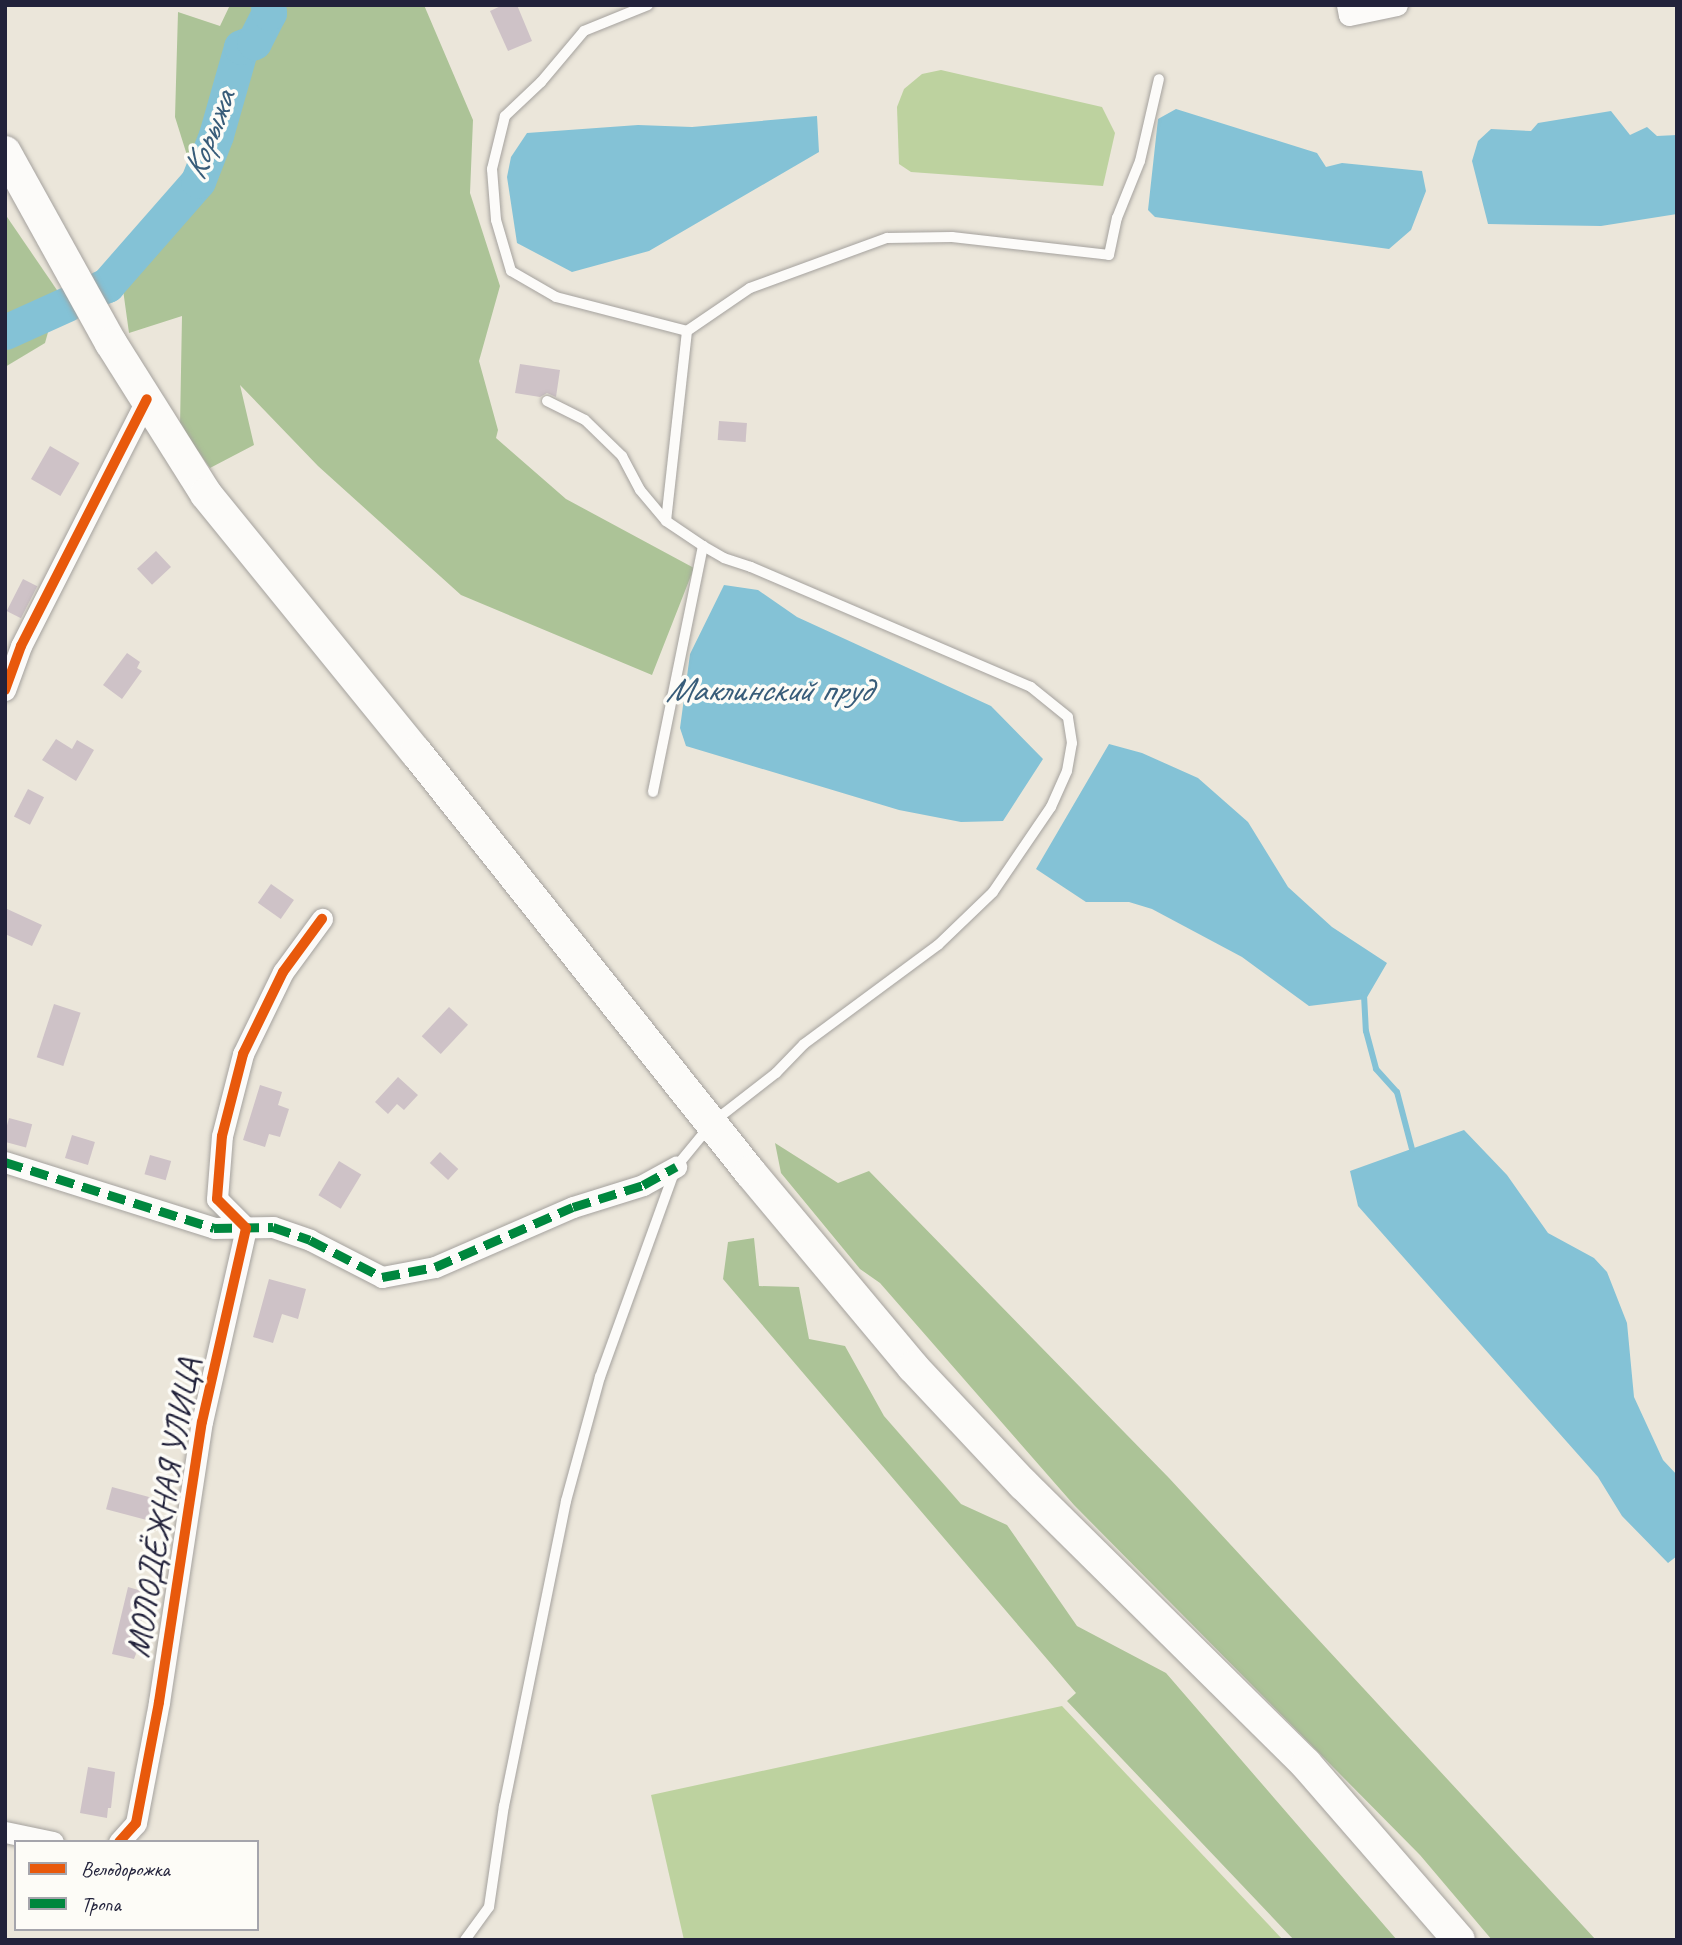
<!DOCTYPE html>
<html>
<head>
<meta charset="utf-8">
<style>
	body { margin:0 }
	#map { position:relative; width:1682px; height:1945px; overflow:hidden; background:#ebe6da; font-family:Caveat,sans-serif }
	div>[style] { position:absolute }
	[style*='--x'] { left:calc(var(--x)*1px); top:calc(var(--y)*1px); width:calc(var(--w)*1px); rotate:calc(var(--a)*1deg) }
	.green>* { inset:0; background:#bdd29f }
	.forest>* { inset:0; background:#acc397 }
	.water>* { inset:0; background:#84c2d6 }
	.stream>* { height:6px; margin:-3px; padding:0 3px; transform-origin:3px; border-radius:3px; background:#84c2d6 }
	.river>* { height:35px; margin:-17.5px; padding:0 17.5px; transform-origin:17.5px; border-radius:17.5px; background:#84c2d6 }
	.building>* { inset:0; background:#cec2c7; transform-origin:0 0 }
	.roads { filter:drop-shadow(0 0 2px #a5a29e) drop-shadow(0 0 2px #a5a29e) }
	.lane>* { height:10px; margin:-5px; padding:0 5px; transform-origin:5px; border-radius:5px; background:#fcfbf9 }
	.street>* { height:21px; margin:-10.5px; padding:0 10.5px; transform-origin:10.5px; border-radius:10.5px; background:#fcfbf9 }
	.primary>* { height:32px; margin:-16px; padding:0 16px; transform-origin:16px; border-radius:16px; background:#fcfbf9 }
	.quiet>* { height:9px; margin-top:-4.5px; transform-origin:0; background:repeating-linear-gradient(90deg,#00873e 0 18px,transparent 0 27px) }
	.cycleway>* { height:10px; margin:-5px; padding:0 5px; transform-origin:5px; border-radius:5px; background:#e8590c }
	span { translate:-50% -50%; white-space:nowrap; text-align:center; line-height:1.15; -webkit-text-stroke:7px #fdfcf7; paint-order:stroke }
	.street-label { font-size:33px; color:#22223b }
	.water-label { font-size:35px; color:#385c79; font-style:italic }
	.frame { position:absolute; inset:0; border:7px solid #22223b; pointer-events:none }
	.legend { position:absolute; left:14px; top:1840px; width:245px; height:91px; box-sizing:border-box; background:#fdfcf7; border:2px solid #a5a5ac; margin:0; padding:9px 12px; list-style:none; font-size:21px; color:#22223b }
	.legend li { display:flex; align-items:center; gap:14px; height:35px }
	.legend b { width:35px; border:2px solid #a5a5ac }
</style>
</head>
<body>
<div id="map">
	<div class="green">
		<i style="clip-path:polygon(941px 70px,1102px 107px,1115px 133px,1103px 186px,911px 172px,899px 164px,897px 107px,904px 89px,922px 74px)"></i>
		<i style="clip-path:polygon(1062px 1706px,1283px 1940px,684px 1940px,651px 1795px)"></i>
	</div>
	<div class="forest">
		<i style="clip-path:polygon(230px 5px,424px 5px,473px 120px,470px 193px,500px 286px,479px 361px,498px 430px,496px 438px,566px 499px,694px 568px,652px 675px,461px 595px,318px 466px,240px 385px,254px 445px,210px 468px,180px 426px,182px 316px,129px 333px,120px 268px,191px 168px,175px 117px,178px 12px,220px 26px)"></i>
		<i style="clip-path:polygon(5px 214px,59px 293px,45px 343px,5px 367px)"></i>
		<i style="clip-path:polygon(775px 1143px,838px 1183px,869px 1171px,1169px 1478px,1596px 1940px,1492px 1940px,1420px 1855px,1074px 1505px,880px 1283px,860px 1269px,781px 1173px)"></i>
		<i style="clip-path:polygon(754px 1238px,759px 1286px,799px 1287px,809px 1339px,845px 1346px,884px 1416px,961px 1504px,1007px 1525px,1077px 1626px,1166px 1673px,1397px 1940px,1294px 1940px,1067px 1701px,1076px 1693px,723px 1279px,728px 1242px)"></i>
	</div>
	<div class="water">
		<i style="clip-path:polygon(1176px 109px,1317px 153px,1326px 167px,1342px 163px,1422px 171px,1426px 191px,1411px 230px,1389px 249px,1155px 217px,1148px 210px,1158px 119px)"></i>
		<i style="clip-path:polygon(1611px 111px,1630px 135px,1647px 127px,1657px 136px,1677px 135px,1677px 214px,1601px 226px,1488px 224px,1472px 161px,1478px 141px,1491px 129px,1531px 131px,1538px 123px)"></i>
		<i style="clip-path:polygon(817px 116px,819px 152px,649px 251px,572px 272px,517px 243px,507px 177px,511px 157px,527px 133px,638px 125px,692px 127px)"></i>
		<i style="clip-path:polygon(724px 585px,758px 590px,797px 617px,991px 706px,1043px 759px,1003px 821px,961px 822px,899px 810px,686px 746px,680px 728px,690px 654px)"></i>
		<i style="clip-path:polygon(1109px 744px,1142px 753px,1198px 778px,1248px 822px,1288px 887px,1332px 927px,1387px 963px,1366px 999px,1309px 1006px,1242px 957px,1152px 909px,1129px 902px,1086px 902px,1036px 869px)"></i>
		<i style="clip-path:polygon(1464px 1130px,1507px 1175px,1548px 1233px,1594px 1258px,1607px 1272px,1627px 1323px,1634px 1397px,1663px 1460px,1677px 1475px,1677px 1556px,1668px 1563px,1622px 1516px,1598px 1477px,1358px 1206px,1350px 1171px)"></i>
	</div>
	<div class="stream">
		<i style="--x:1364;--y:995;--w:36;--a:87"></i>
		<i style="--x:1366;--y:1031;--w:39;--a:75"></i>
		<i style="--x:1376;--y:1069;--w:31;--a:48"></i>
		<i style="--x:1397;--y:1092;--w:59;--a:75.3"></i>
	</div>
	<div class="river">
		<i style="--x:100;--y:288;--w:8;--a:-23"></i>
		<i style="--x:107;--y:285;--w:138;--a:-48.8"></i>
		<i style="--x:198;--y:181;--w:49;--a:-68.6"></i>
		<i style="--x:216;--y:135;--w:91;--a:-74.1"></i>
		<i style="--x:241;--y:47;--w:14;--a:-21"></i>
		<i style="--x:254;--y:42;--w:33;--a:-63"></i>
		<i style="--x:269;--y:13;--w:8;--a:-97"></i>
		<i style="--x:5;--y:332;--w:68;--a:-24.3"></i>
	</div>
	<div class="building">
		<i style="clip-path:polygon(503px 5px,517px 5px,532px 41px,508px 51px,490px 11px)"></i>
		<i style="clip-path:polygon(520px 364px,560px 370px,556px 397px,547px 393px,540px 397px,515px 393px)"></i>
		<i style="left:719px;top:421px;width:28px;height:19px;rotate:4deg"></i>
		<i style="left:50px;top:446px;width:34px;height:38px;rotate:30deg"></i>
		<i style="left:156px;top:551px;width:22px;height:26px;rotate:47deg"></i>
		<i style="left:23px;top:579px;width:16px;height:36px;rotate:27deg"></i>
		<i style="clip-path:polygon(127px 653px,140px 662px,137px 668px,142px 671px,122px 699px,103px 685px)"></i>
		<i style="clip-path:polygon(56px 739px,72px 749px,77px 740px,94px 750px,76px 781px,42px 760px)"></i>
		<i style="left:28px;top:789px;width:18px;height:31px;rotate:27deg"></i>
		<i style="left:271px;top:884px;width:28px;height:23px;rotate:35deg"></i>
		<i style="clip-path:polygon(5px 908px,42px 925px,32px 946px,5px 934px)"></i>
		<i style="left:54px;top:1004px;width:28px;height:56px;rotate:18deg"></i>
		<i style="left:449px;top:1007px;width:26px;height:40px;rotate:43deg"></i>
		<i style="clip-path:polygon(398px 1077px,418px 1095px,404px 1110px,397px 1104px,388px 1114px,375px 1102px)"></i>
		<i style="clip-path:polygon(260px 1085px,282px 1092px,278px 1105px,289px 1109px,280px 1137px,269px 1134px,265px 1147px,243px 1140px)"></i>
		<i style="left:9px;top:1118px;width:24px;height:24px;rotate:15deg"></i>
		<i style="left:72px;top:1135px;width:24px;height:24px;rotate:17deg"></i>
		<i style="left:440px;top:1152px;width:25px;height:15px;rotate:43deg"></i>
		<i style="left:150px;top:1155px;width:22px;height:20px;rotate:16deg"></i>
		<i style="left:339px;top:1161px;width:26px;height:40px;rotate:31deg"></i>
		<i style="clip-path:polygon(269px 1279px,306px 1289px,298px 1319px,282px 1314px,273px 1343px,253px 1337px)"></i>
		<i style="left:112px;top:1487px;width:46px;height:23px;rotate:15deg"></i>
		<i style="clip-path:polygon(128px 1587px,149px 1593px,141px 1623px,139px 1646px,134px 1659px,112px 1654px)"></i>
		<i style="clip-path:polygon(88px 1767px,115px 1772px,111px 1808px,108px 1808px,107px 1818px,80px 1813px)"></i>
	</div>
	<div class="roads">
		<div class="lane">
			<i style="--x:648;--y:5;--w:69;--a:157.9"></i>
			<i style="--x:584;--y:31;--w:67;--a:130.1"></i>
			<i style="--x:541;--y:82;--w:50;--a:136.6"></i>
			<i style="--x:505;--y:116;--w:55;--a:103.8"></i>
			<i style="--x:492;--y:169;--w:51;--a:85.5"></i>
			<i style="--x:496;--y:220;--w:53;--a:73.6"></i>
			<i style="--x:511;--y:271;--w:52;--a:30"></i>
			<i style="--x:556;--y:297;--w:135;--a:14.5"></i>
			<i style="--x:687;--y:331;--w:191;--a:96.3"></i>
			<i style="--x:687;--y:331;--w:76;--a:-34.3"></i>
			<i style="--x:750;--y:288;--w:146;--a:-20.1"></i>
			<i style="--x:887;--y:238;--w:65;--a:-0.9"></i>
			<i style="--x:952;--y:237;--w:158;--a:6.5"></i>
			<i style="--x:1109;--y:255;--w:38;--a:-78"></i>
			<i style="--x:1117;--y:218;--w:61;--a:-68"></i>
			<i style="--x:1140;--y:161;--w:84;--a:-77"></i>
			<i style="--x:547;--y:401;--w:42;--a:26.6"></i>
			<i style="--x:585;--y:420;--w:52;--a:44.2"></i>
			<i style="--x:622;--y:456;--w:38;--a:62"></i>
			<i style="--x:640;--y:490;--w:40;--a:50"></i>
			<i style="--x:666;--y:521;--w:45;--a:34"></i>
			<i style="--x:465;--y:1940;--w:41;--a:-54"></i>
			<i style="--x:489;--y:1907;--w:102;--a:-81.6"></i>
			<i style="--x:504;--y:1806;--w:311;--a:-78.5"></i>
			<i style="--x:566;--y:1501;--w:129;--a:-74.7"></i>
			<i style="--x:600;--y:1377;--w:223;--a:-70.1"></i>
			<i style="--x:676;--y:1167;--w:58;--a:-50.6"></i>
			<i style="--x:713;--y:1122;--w:80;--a:-37.9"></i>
			<i style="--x:776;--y:1073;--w:40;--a:-46"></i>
			<i style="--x:804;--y:1044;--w:167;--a:-36.5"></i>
			<i style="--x:938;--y:945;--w:76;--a:-43.9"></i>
			<i style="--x:993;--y:892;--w:103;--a:-55.7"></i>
			<i style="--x:1051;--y:807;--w:39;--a:-66"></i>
			<i style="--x:1067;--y:771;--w:28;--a:-80"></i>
			<i style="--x:1072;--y:743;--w:26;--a:-99"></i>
			<i style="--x:1068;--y:717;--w:48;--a:-141"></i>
			<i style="--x:1031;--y:687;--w:305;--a:-156.8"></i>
			<i style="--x:751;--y:567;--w:28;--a:-162"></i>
			<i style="--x:724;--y:558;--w:24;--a:-150"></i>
			<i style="--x:703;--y:546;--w:251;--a:101.5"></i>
		</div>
		<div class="street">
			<i style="--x:1347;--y:5;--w:10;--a:79"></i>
			<i style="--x:1349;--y:15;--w:49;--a:-11.8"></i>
			<i style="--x:5;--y:690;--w:47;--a:-70"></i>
			<i style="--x:21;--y:646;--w:277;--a:-63"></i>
			<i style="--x:5;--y:1162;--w:219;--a:17.5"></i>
			<i style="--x:214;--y:1228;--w:59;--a:-1"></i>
			<i style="--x:273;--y:1227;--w:39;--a:19"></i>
			<i style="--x:310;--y:1240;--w:81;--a:27.2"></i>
			<i style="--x:382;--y:1277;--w:54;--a:-10.7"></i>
			<i style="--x:435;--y:1267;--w:150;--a:-23.5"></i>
			<i style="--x:573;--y:1207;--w:73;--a:-17.4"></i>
			<i style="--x:643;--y:1185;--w:38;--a:-29"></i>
			<i style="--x:5;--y:1832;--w:49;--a:11.8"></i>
			<i style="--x:119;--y:1842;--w:25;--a:-48"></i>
			<i style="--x:136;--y:1823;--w:123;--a:-79.2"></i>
			<i style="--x:159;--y:1702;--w:283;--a:-81.3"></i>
			<i style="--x:202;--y:1422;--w:199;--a:-77.2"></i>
			<i style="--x:246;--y:1228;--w:41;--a:-135"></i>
			<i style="--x:217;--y:1199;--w:63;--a:-85.5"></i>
			<i style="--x:222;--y:1136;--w:85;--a:-75.6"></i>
			<i style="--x:243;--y:1054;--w:91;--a:-64"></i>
			<i style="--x:283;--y:972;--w:66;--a:-53.7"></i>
		</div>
		<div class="primary">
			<i style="--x:5;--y:152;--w:218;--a:61"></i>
			<i style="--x:111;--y:343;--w:178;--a:57.8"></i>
			<i style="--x:206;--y:494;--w:333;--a:50.9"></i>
			<i style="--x:416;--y:752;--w:537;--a:51.51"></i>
			<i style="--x:750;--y:1172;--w:254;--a:50.1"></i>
			<i style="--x:913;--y:1367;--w:161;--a:46.8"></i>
			<i style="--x:1023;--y:1484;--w:398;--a:44.7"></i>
			<i style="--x:1306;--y:1764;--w:233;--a:49"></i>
		</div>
	</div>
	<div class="quiet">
		<i style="--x:5;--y:1162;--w:219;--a:17.5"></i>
		<i style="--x:214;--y:1228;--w:59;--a:-1"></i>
		<i style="--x:273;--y:1227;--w:39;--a:19"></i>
		<i style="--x:310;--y:1240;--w:81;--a:27.2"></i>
		<i style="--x:382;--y:1277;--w:54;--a:-10.7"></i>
		<i style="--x:435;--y:1267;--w:150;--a:-23.5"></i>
		<i style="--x:573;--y:1207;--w:73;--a:-17.4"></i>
		<i style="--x:643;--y:1185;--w:38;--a:-29"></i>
	</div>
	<div class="cycleway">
		<i style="--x:5;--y:690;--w:47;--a:-70"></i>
		<i style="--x:21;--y:646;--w:277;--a:-63"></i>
		<i style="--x:119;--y:1842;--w:25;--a:-48"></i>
		<i style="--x:136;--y:1823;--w:123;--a:-79.2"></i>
		<i style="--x:159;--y:1702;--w:283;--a:-81.3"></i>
		<i style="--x:202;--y:1422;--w:199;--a:-77.2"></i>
		<i style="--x:246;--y:1228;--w:41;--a:-135"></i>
		<i style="--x:217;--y:1199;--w:63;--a:-85.5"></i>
		<i style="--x:222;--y:1136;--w:85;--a:-75.6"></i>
		<i style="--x:243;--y:1054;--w:91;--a:-64"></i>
		<i style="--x:283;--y:972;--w:66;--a:-53.7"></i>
	</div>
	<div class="street-label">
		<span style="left:164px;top:1508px;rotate:-80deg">МОЛОДЁЖНАЯ УЛИЦА</span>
	</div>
	<div class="water-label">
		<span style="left:209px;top:135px;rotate:-69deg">Корыжа</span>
		<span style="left:768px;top:690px">Маклинский пруд</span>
	</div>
	<div class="frame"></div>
	<ul class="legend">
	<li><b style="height:9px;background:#e8590c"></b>Велодорожка</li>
	<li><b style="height:9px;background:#00873e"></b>Тропа</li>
	</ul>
</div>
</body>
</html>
